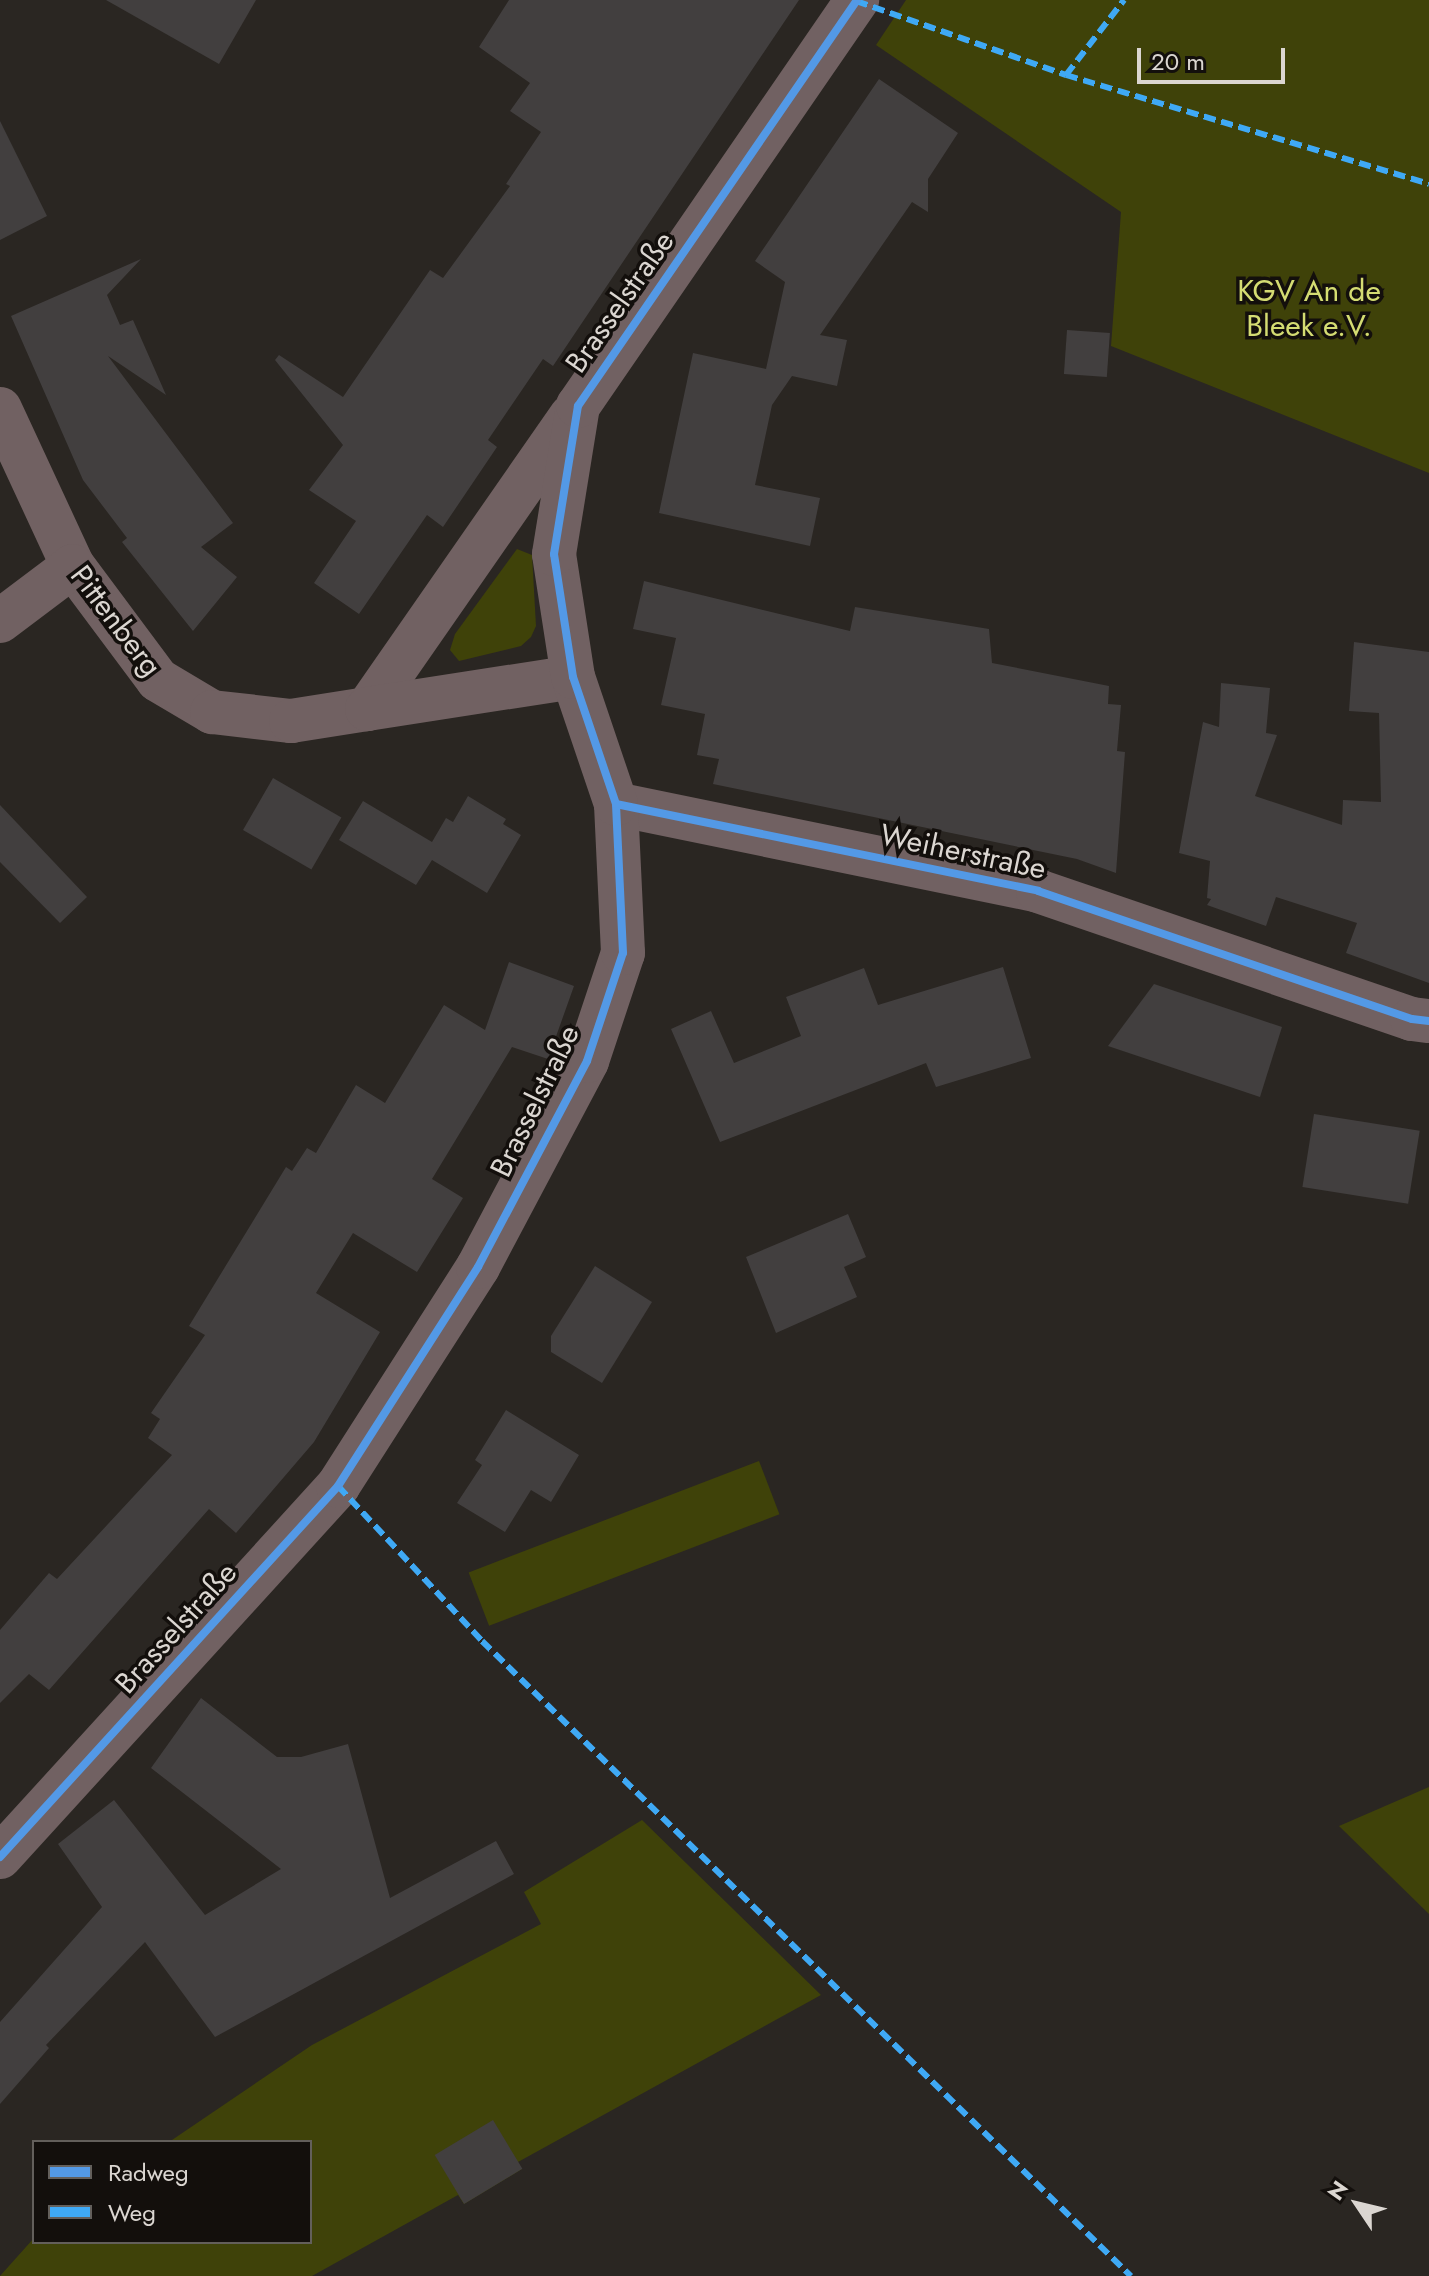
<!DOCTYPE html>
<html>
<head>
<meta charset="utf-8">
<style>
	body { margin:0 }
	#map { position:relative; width:1429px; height:2276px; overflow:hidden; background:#2a2622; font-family:Jost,sans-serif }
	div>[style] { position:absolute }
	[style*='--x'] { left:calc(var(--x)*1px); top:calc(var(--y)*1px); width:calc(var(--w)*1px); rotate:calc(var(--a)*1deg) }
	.green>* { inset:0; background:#3f4209; transform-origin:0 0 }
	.building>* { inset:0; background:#423f3f; transform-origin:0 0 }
	.minor>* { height:44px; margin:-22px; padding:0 22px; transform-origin:22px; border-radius:22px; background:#716162 }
	.quiet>* { height:6px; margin-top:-3px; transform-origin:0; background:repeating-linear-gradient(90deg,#3fa9f5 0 12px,transparent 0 18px) }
	.cycleway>* { height:8px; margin:-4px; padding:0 4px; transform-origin:4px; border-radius:4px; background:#5399e6 }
	span { translate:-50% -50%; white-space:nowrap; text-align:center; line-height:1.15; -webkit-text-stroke:7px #130f0c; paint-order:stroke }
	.park-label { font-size:30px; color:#d4dc72 }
	.street-label { font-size:30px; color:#dbd6d1 }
	.legend { position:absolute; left:32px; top:2140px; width:280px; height:104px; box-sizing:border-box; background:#130f0c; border:2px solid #635f5b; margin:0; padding:10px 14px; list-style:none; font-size:24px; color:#dbd6d1 }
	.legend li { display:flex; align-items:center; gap:16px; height:40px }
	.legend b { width:40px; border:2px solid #635f5b }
	.north { position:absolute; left:1317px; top:2164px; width:80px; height:80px; -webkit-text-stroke:6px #130f0c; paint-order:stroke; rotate:305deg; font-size:22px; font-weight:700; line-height:32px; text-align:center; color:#dbd6d1 }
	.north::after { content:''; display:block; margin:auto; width:28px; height:36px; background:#dbd6d1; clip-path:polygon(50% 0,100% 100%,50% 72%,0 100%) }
	.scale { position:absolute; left:1137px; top:48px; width:148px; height:36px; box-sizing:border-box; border:4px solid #dbd6d1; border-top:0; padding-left:10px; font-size:24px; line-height:28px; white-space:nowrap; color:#dbd6d1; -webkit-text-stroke:6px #130f0c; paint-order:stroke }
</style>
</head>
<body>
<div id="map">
	<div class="green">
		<i style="clip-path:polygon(906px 0,1429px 0,1429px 473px,1111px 346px,1121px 212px,876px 45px)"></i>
		<i style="clip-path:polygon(517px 549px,532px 555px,536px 626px,531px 637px,521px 646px,459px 661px,450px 650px,455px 634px)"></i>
		<i style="left:759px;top:1461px;width:57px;height:311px;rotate:69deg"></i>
		<i style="clip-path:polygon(1429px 1787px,1429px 1914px,1339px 1826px)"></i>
		<i style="clip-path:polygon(642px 1820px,821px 1995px,518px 2162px,522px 2169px,464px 2204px,458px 2195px,312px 2276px,0 2276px,34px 2238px,34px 2242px,310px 2242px,310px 2142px,169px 2142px,312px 2045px,541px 1924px,524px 1892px)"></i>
	</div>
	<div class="building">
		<i style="clip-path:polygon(106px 0,256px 0,219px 64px)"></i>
		<i style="clip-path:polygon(509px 0,799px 0,553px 366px,543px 359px,488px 440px,497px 447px,443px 527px,427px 515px,359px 614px,314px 583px,356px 521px,309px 490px,343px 445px,275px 360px,279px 355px,343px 397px,430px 270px,443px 278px,510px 186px,506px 184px,541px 132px,510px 111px,530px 83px,479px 47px)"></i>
		<i style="clip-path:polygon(879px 79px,958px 133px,928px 179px,928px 212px,912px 202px,820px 335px,847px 340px,837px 386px,792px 376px,772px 405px,755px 485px,820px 498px,810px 546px,659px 513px,693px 353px,766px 369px,785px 282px,755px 261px)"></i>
		<i style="clip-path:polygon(0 121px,47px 216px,0 240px)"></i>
		<i style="clip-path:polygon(141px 259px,107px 295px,120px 325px,133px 320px,166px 395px,108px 356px,233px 523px,201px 547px,237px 577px,193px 631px,122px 542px,127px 538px,83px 480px,11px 316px)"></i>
		<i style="left:1067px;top:330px;width:43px;height:44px;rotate:4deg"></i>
		<i style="clip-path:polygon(644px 581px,850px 631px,855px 607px,989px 629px,992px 663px,1109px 686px,1108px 704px,1121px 705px,1117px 751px,1125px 752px,1116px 873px,1077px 859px,713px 784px,719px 759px,697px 755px,705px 714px,661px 705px,676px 638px,633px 629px)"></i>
		<i style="clip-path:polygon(1354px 642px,1429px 652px,1429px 983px,1346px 953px,1357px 923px,1276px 897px,1266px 926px,1207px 905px,1211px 899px,1207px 898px,1210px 861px,1179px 853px,1203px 722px,1219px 727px,1221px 683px,1270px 688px,1266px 733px,1277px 735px,1255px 796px,1342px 825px,1343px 800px,1381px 802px,1379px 713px,1349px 711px)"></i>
		<i style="left:273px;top:778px;width:79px;height:60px;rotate:30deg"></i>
		<i style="clip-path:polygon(468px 796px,506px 819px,503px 824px,521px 835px,487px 893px,432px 860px,416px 885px,339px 840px,363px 801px,432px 842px,446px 818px,453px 822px)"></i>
		<i style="clip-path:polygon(0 805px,87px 897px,60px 923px,0 862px)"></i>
		<i style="clip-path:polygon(509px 962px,574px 986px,548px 1059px,512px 1047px,432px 1179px,463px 1198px,417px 1272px,353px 1233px,316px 1293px,380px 1332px,314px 1442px,236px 1533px,209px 1509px,49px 1690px,29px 1674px,0 1703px,0 1630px,49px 1573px,57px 1579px,172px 1455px,148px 1438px,160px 1419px,151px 1413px,205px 1335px,189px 1326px,286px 1167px,292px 1171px,307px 1148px,316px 1153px,356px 1085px,385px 1103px,444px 1005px,485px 1030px)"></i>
		<i style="clip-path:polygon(1003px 967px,1031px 1058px,936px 1087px,926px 1063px,720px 1142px,671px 1029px,711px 1011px,734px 1063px,801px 1036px,786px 997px,864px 968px,878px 1005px)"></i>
		<i style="clip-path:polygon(1154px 984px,1282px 1027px,1260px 1097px,1108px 1046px)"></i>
		<i style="left:1314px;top:1114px;width:107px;height:74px;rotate:9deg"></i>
		<i style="clip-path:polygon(848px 1214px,866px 1257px,844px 1267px,857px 1297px,776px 1333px,746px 1257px)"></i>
		<i style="clip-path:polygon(595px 1266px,652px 1302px,602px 1383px,551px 1352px,551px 1336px)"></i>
		<i style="clip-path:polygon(506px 1410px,579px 1455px,551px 1502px,531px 1490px,505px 1532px,457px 1503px,482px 1465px,475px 1460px)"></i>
		<i style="clip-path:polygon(201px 1698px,277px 1757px,301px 1757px,348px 1744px,390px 1898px,496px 1841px,514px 1874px,215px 2037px,145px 1942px,46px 2045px,49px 2048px,0 2104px,0 2022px,102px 1907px,58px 1844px,114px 1800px,205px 1915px,281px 1869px,151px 1768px)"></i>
		<i style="left:493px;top:2120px;width:57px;height:68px;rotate:59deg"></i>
	</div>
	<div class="minor">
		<i style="--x:0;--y:409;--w:173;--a:65.1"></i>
		<i style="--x:73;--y:566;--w:142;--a:53.3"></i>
		<i style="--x:158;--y:680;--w:63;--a:30.7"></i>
		<i style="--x:212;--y:712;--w:80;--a:6.5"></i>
		<i style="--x:291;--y:721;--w:77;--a:-9"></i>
		<i style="--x:571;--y:416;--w:357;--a:124.8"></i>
		<i style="--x:367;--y:709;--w:208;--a:-8.8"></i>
		<i style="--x:0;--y:621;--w:91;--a:-37"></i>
		<i style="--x:616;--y:804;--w:431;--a:11.6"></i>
		<i style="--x:1038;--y:891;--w:395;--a:18.9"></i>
		<i style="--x:1412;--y:1019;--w:17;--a:7"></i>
		<i style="--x:0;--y:1857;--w:502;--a:-47.66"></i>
		<i style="--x:338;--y:1486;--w:260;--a:-57.4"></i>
		<i style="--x:478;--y:1267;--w:233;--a:-62.1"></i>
		<i style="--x:587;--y:1061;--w:114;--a:-71.6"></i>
		<i style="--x:623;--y:953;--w:149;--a:-92.7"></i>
		<i style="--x:616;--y:804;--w:134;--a:-108.7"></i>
		<i style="--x:573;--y:677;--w:124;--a:-98.8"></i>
		<i style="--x:554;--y:554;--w:150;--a:-80.8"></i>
		<i style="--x:578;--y:406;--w:493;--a:-55.5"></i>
	</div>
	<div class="quiet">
		<i style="--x:856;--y:1;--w:223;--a:19.4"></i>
		<i style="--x:1066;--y:75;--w:379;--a:16.7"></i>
		<i style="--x:1066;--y:75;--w:95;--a:-52.3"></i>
		<i style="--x:338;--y:1486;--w:212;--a:47.1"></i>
		<i style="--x:482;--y:1641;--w:908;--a:44.38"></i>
	</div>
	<div class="cycleway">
		<i style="--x:616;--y:804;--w:431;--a:11.6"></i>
		<i style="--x:1038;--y:891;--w:395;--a:18.9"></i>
		<i style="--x:1412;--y:1019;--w:17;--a:7"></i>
		<i style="--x:0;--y:1857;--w:502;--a:-47.66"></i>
		<i style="--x:338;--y:1486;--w:260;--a:-57.4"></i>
		<i style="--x:478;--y:1267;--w:233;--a:-62.1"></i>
		<i style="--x:587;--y:1061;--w:114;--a:-71.6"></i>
		<i style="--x:623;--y:953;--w:149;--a:-92.7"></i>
		<i style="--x:616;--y:804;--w:134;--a:-108.7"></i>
		<i style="--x:573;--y:677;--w:124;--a:-98.8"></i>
		<i style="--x:554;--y:554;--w:150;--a:-80.8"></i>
		<i style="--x:578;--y:406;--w:493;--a:-55.5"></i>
	</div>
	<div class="park-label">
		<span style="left:1309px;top:308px">KGV An de<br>Bleek e.V.</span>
	</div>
	<div class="street-label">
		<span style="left:620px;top:302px;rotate:-55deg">Brasselstraße</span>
		<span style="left:116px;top:621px;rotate:53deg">Pittenberg</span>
		<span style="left:963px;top:852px;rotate:12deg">Weiherstraße</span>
		<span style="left:535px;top:1101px;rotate:-64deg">Brasselstraße</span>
		<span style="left:176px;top:1628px;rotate:-48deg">Brasselstraße</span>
	</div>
	<ul class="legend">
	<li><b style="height:10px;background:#5399e6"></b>Radweg</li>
	<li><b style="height:10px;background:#3fa9f5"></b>Weg</li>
	</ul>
	<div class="north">N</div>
	<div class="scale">20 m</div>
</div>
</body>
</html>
